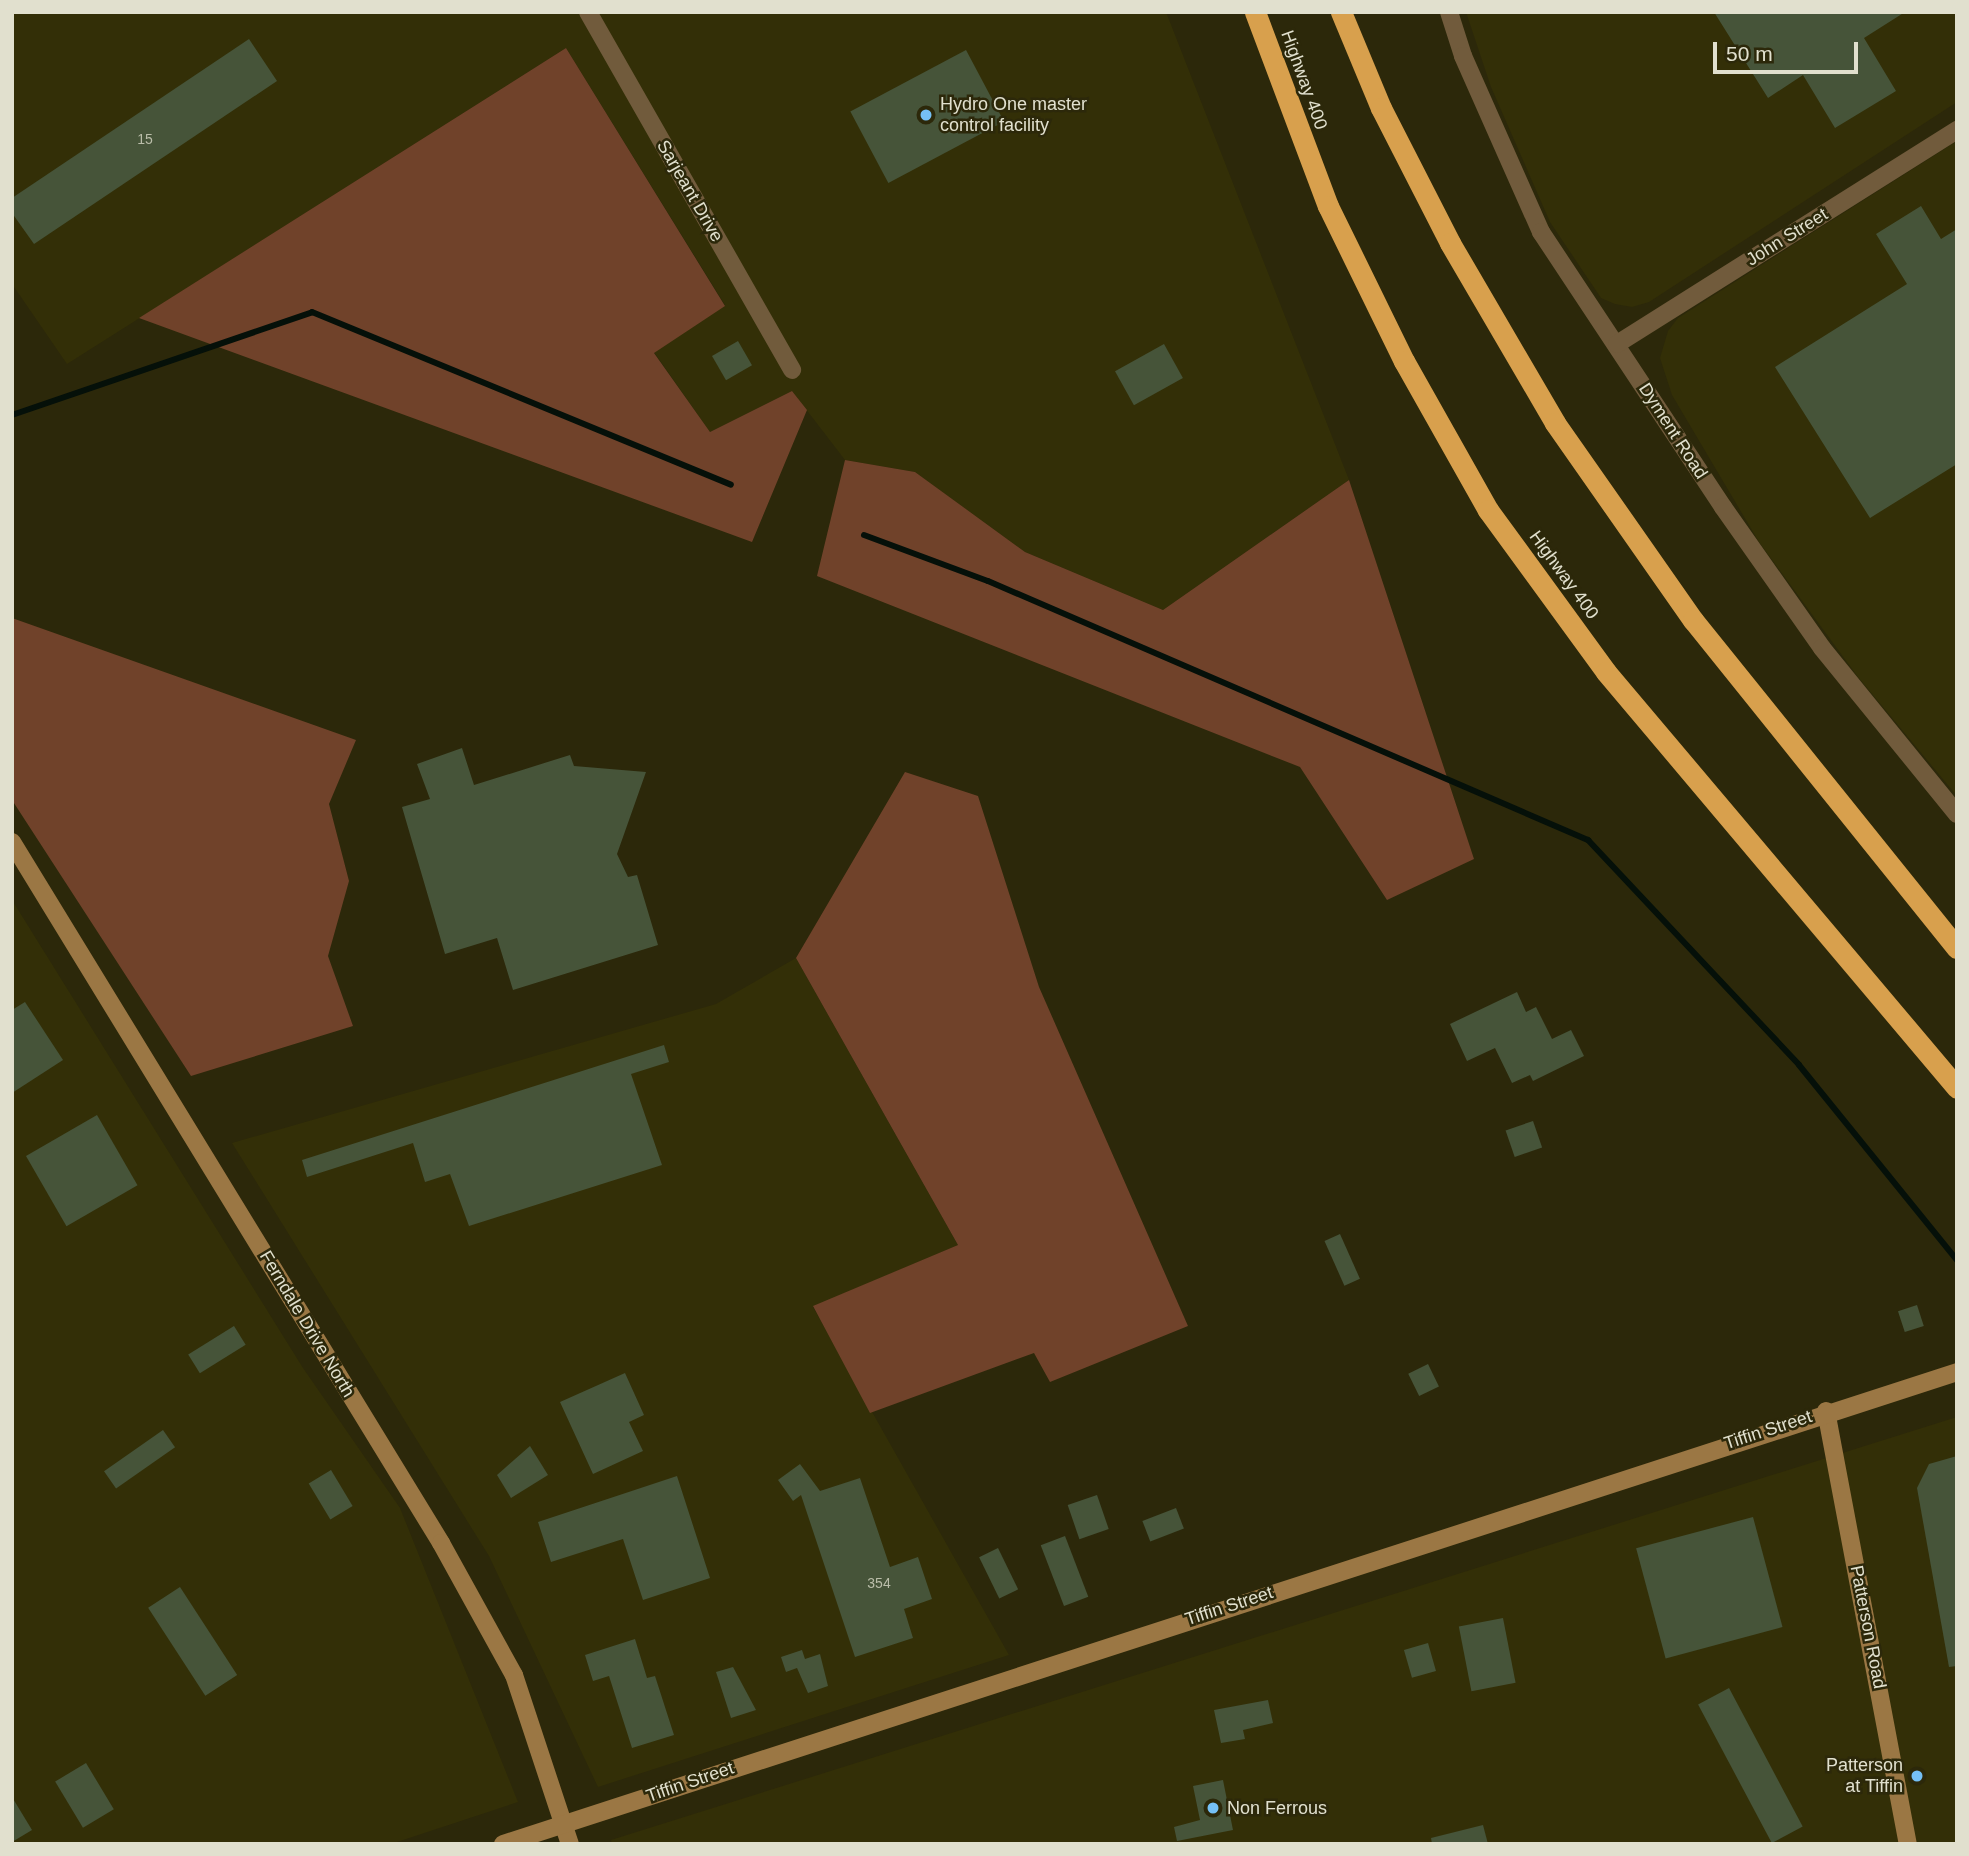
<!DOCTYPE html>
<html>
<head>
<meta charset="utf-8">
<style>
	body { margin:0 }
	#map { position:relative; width:1969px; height:1856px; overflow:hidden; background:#2c280a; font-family:Arial,sans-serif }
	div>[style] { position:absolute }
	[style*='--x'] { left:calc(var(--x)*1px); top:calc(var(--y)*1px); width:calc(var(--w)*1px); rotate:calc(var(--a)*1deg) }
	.built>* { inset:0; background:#332f07 }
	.green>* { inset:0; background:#70422a }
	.stream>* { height:6px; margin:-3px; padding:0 3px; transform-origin:3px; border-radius:3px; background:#051009 }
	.building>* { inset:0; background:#465439; transform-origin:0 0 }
	.street>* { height:18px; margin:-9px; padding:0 9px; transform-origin:9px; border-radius:9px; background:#715b3c }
	.secondary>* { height:18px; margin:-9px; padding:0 9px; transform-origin:9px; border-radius:9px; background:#9b7744 }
	.highway>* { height:21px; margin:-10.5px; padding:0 10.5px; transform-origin:10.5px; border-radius:10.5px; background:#d8a04d }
	.dots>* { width:19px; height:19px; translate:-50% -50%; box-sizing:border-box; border:4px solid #2c280a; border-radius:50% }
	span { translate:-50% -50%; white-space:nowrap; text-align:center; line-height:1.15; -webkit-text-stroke:5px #2c280a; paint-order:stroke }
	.number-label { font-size:14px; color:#babda9 }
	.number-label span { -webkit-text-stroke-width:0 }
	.street-label { font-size:18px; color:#e1e0ce }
	.poi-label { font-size:18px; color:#e1e0ce }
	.left { translate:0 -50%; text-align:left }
	.right { translate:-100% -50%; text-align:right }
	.frame { position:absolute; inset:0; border:14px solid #e1e0ce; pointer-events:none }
	.scale { position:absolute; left:1713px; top:42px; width:145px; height:32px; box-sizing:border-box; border:4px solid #e1e0ce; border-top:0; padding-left:9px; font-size:21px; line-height:24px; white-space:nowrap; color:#e1e0ce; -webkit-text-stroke:5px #2c280a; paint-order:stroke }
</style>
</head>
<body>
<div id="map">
	<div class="built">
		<i style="clip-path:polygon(12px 12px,1166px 12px,1349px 480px,1163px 610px,1025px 552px,915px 472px,845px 460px,792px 391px,710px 432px,654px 352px,725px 305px,566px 48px,67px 364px,12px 284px)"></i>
		<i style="clip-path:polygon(1466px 12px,1957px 12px,1957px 102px,1649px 302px,1632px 307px,1615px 304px,1601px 298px,1550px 222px,1491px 87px)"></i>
		<i style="clip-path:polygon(1957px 141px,1957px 796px,1858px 677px,1759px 542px,1672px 395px,1660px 358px,1668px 331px,1678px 318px)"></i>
		<i style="clip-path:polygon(12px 900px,303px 1368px,400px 1508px,518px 1802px,391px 1844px,12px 1844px)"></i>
		<i style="clip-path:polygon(796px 958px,958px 1245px,813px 1307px,1009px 1655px,598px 1787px,489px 1556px,232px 1143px,716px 1004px)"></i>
		<i style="clip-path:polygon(1957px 1417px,1957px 1844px,612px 1844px,611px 1840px)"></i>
	</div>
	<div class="green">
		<i style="clip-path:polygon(566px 48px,725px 306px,654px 353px,710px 432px,792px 391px,807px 410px,752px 542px,139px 318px)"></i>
		<i style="clip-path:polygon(845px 460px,915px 472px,1025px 552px,1163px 610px,1349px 480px,1474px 859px,1387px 900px,1300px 767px,817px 576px)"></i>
		<i style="clip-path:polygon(12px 618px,356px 740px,329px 804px,349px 881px,328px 956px,353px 1026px,191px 1076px,12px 800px)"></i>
		<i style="clip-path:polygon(905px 772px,978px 796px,1039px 987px,1188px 1326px,1050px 1382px,1034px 1353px,870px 1413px,813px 1306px,958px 1245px,796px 958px)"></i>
	</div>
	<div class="stream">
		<i style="--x:12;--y:415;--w:317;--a:-18.9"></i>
		<i style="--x:312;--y:312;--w:453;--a:22.4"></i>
		<i style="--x:864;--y:535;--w:132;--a:20.4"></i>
		<i style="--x:988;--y:581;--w:654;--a:23.35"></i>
		<i style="--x:1588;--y:840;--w:308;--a:46.8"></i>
		<i style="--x:1799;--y:1065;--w:251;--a:51"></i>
	</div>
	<div class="building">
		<i style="clip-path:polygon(1714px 12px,1905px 12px,1864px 38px,1896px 91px,1835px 128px,1803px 75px,1768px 98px)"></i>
		<i style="clip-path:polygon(249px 39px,277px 81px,34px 244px,12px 213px,12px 198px)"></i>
		<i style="left:966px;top:50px;width:81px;height:131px;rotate:62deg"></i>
		<i style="clip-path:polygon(1921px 206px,1941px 239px,1957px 229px,1957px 464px,1870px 518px,1775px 367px,1907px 284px,1876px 234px)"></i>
		<i style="left:738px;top:341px;width:28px;height:30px;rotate:60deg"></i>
		<i style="left:1164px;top:344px;width:39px;height:56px;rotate:61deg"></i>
		<i style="clip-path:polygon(462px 748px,474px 785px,570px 755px,574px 766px,646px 772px,617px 854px,628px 877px,637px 875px,658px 945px,513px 990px,497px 938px,445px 954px,402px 807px,430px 799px,417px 764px)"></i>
		<i style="clip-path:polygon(1517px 992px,1526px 1012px,1536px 1007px,1552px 1039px,1571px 1030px,1584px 1056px,1533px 1081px,1530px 1075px,1512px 1083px,1495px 1048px,1467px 1061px,1450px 1024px)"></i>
		<i style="clip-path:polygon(25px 1002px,63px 1060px,12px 1093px,12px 1010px)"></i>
		<i style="clip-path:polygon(664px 1045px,669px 1062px,631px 1074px,662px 1165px,469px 1226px,450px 1174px,425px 1182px,413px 1143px,307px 1177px,302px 1160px)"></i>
		<i style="left:97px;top:1115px;width:81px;height:82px;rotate:60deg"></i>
		<i style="left:1533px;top:1121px;width:28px;height:29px;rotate:71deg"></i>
		<i style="left:1340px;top:1234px;width:49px;height:17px;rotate:66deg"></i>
		<i style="left:1917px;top:1305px;width:22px;height:20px;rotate:72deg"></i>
		<i style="left:234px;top:1326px;width:22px;height:54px;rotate:58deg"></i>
		<i style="left:1428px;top:1364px;width:25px;height:22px;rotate:64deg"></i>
		<i style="clip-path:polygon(625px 1373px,644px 1415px,629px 1422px,643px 1451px,593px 1474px,560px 1402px)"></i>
		<i style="left:163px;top:1430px;width:21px;height:72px;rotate:55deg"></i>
		<i style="clip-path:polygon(530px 1446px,548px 1475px,511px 1498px,497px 1475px)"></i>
		<i style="clip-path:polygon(1957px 1456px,1957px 1666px,1949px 1667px,1917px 1488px,1929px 1464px)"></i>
		<i style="clip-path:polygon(800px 1464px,820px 1491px,860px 1478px,890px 1567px,918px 1557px,932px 1599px,904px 1609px,913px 1638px,855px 1657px,801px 1495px,793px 1501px,778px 1480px)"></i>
		<i style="left:331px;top:1470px;width:42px;height:26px;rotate:59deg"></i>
		<i style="clip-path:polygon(677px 1476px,710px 1578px,643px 1600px,623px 1539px,551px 1562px,538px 1522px)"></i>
		<i style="left:1097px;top:1495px;width:36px;height:31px;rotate:71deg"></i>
		<i style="left:1176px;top:1508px;width:22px;height:36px;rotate:69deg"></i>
		<i style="left:1753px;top:1517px;width:114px;height:121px;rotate:75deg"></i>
		<i style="left:1065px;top:1536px;width:65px;height:26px;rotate:69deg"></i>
		<i style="left:998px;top:1548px;width:46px;height:21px;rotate:64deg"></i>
		<i style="left:180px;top:1587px;width:105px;height:38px;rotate:57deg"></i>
		<i style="left:1503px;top:1618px;width:66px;height:45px;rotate:79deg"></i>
		<i style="clip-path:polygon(635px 1639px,647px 1678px,655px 1676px,674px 1735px,632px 1748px,609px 1676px,593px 1681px,585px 1655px)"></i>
		<i style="left:1428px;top:1643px;width:29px;height:25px;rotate:74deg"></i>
		<i style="clip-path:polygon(802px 1650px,805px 1659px,820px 1654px,828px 1686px,808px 1693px,797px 1668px,786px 1672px,781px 1657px)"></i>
		<i style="clip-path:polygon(733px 1667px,756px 1710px,731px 1718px,716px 1672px)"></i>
		<i style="left:1729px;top:1688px;width:157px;height:35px;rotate:62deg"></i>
		<i style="clip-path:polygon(1268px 1700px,1273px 1723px,1243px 1730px,1245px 1739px,1221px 1743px,1214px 1710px)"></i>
		<i style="left:86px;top:1763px;width:54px;height:36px;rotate:59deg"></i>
		<i style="clip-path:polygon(1223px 1780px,1233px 1830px,1177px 1841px,1174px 1827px,1200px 1820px,1193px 1786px)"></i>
		<i style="clip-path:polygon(12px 1797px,32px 1830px,12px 1842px)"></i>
		<i style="clip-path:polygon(1483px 1825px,1488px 1844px,1432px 1844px,1431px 1838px)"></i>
	</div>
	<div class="street">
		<i style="--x:588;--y:12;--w:412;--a:60.3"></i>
		<i style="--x:1449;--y:12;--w:46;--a:72.3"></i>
		<i style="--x:1463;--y:56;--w:193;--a:66.1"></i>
		<i style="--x:1541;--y:232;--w:330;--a:56.5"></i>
		<i style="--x:1723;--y:507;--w:172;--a:54.9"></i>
		<i style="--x:1822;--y:648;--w:214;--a:50.9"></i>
		<i style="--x:1617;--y:344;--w:402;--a:-32.2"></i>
	</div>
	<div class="secondary">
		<i style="--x:12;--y:842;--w:822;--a:58.53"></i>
		<i style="--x:441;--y:1543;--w:151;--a:61.1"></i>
		<i style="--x:514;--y:1675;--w:178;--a:71.7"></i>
		<i style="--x:1826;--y:1411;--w:441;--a:79.3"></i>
		<i style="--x:503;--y:1844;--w:1529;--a:-17.98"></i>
	</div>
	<div class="highway">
		<i style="--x:1255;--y:12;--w:207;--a:69.4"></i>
		<i style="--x:1328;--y:206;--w:173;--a:63.9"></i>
		<i style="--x:1404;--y:361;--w:171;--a:60.6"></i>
		<i style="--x:1488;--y:510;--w:200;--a:53.9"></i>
		<i style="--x:1606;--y:672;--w:544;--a:49.84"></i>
		<i style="--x:1341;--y:12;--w:104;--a:67.4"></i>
		<i style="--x:1381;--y:108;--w:152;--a:62.9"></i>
		<i style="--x:1450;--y:243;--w:208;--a:59.7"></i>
		<i style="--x:1555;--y:423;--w:241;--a:55"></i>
		<i style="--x:1693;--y:620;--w:421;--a:51.2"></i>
	</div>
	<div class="dots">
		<i style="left:926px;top:115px;background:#75c0f6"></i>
		<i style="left:1917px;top:1776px;background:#75c0f6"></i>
		<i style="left:1213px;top:1808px;background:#75c0f6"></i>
	</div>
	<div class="number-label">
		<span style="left:145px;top:139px">15</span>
		<span style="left:879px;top:1583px">354</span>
	</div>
	<div class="street-label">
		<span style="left:1304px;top:80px;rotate:70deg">Highway 400</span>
		<span style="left:690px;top:191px;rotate:60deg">Sarjeant Drive</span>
		<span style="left:1787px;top:237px;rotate:-32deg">John Street</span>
		<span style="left:1673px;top:431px;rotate:57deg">Dyment Road</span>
		<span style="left:1564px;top:575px;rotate:54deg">Highway 400</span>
		<span style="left:307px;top:1324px;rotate:59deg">Ferndale Drive North</span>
		<span style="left:1768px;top:1430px;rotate:-18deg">Tiffin Street</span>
		<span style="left:1229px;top:1606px;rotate:-18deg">Tiffin Street</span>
		<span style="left:1868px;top:1627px;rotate:79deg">Patterson Road</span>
		<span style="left:690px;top:1782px;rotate:-19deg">Tiffin Street</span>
	</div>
	<div class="poi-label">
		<span class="left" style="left:940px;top:115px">Hydro One master<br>control facility</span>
		<span class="right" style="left:1903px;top:1776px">Patterson<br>at Tiffin</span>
		<span class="left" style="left:1227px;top:1808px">Non Ferrous</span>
	</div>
	<div class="frame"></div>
	<div class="scale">50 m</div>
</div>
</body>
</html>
